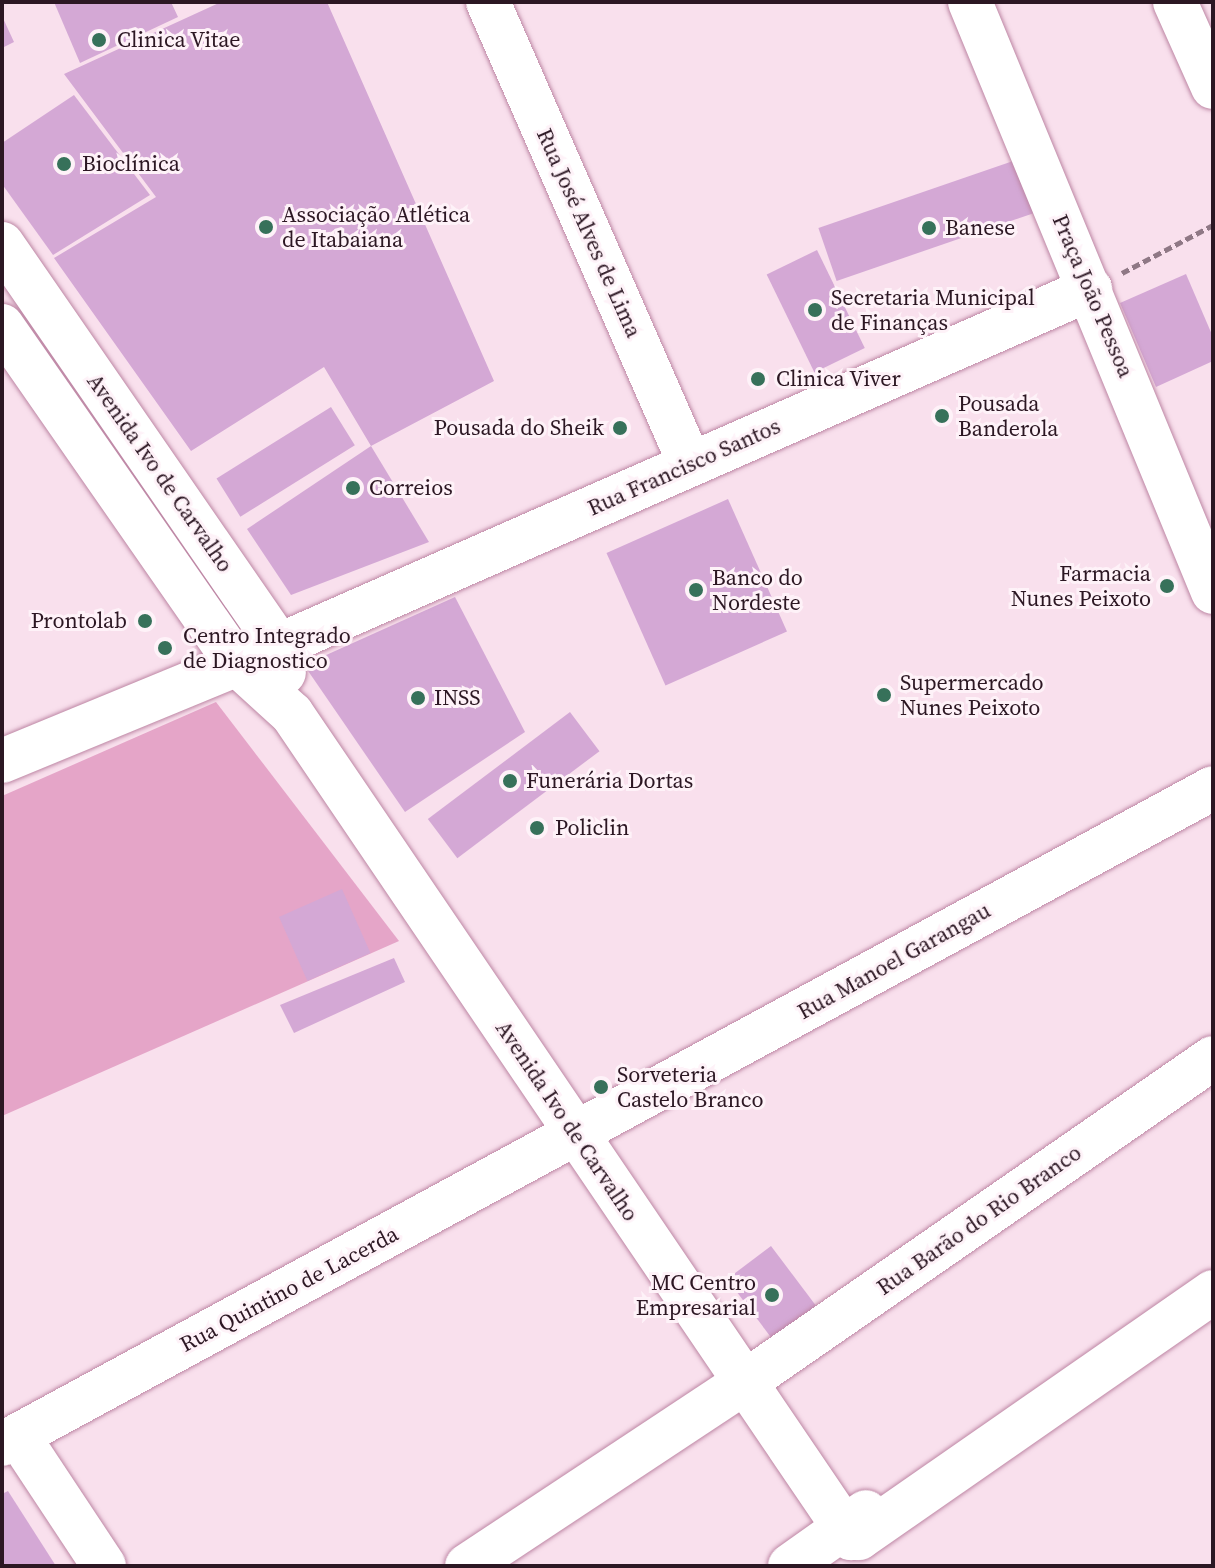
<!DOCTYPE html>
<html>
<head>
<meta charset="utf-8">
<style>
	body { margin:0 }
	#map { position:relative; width:1215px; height:1568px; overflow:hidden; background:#f9e0ed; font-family:"Source Serif 4",serif }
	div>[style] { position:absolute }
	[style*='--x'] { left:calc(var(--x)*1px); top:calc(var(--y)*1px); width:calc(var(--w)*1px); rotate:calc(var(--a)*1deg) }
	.green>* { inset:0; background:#e5a5c8 }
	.building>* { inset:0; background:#d4a8d5; transform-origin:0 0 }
	.path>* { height:5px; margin-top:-2.5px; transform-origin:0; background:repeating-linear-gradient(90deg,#8f7885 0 8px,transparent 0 12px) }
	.roads { filter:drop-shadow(0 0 2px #bd86a4) drop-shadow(0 0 2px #bd86a4) }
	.minor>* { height:44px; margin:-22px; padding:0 22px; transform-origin:22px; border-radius:22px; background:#fff }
	.dots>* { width:22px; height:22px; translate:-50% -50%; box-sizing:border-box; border:4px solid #fef2f8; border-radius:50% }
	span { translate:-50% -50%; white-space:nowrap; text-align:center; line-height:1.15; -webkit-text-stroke:6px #fef2f8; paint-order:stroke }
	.poi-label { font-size:22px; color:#2c1723 }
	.left { translate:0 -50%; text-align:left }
	.right { translate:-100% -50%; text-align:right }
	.street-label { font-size:22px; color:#2c1723 }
	.frame { position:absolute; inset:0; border:4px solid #2c1723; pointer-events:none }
</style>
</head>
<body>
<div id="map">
	<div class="green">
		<i style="clip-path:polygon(216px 702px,399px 941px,2px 1116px,2px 796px)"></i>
	</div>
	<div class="building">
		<i style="clip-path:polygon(54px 2px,171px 2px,178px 17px,80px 63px)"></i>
		<i style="clip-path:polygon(221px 2px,327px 2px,494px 381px,371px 446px,324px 367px,191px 451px,54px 258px,156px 197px,64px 74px)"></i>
		<i style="clip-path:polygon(2px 16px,14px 42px,2px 48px)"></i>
		<i style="clip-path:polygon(74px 95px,150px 195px,53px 255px,2px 184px,2px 143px)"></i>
		<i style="left:1016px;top:160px;width:56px;height:209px;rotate:71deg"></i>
		<i style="left:817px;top:250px;width:109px;height:56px;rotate:64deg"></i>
		<i style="clip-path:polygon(1186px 274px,1213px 337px,1213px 361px,1156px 387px,1120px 303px)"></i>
		<i style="left:331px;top:407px;width:45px;height:135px;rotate:58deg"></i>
		<i style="clip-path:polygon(371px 446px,429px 542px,291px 595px,247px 529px)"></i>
		<i style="left:728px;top:499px;width:145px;height:133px;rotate:66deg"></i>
		<i style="clip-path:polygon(455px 597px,525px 732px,405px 812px,304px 665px)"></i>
		<i style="left:570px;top:712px;width:49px;height:178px;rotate:53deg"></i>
		<i style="left:342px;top:889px;width:70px;height:69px;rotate:66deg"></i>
		<i style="clip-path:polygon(394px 958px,405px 982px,294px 1033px,280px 1005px)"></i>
		<i style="left:771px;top:1246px;width:82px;height:55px;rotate:53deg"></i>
		<i style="clip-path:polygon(8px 1491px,56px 1566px,2px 1566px,2px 1494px)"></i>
	</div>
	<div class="path">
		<i style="--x:1122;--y:273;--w:103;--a:-27.8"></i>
	</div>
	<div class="roads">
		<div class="minor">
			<i style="--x:488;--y:2;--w:504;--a:66.38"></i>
			<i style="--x:970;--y:2;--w:638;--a:67.61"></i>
			<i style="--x:1175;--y:2;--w:93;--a:65.9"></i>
			<i style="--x:2;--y:244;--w:487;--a:55.4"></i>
			<i style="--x:279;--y:645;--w:28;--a:80"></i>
			<i style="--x:2;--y:326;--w:412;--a:55.2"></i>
			<i style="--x:237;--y:664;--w:74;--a:42.3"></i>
			<i style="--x:292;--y:714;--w:996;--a:55.85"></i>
			<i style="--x:851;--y:1538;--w:8;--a:0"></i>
			<i style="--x:859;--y:1538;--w:431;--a:-34.8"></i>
			<i style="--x:2;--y:761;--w:254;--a:-22.4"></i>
			<i style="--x:237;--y:664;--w:932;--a:-23.73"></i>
			<i style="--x:18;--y:1436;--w:156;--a:56.5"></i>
			<i style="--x:2;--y:1444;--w:1377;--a:-28.44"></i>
			<i style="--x:467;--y:1566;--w:333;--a:-33.5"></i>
			<i style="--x:745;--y:1382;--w:569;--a:-34.7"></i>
			<i style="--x:790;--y:1566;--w:93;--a:-35.4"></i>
		</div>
	</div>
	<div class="dots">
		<i style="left:99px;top:40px;background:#37715a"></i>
		<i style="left:64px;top:164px;background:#37715a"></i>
		<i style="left:266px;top:227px;background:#37715a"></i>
		<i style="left:929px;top:228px;background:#37715a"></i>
		<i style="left:815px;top:310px;background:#37715a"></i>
		<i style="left:758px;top:379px;background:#37715a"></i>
		<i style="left:942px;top:416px;background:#37715a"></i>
		<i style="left:620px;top:428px;background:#37715a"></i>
		<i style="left:353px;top:488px;background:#37715a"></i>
		<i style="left:1167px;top:586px;background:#37715a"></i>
		<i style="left:696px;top:590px;background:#37715a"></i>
		<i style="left:145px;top:621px;background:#37715a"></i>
		<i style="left:165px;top:648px;background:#37715a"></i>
		<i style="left:884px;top:695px;background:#37715a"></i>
		<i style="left:418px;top:698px;background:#37715a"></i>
		<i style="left:510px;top:781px;background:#37715a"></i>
		<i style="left:537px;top:828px;background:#37715a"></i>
		<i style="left:601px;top:1087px;background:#37715a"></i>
		<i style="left:772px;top:1295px;background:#37715a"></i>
	</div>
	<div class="poi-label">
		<span class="left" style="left:117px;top:40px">Clinica Vitae</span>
		<span class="left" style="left:82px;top:164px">Bioclínica</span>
		<span class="left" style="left:282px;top:227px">Associação Atlética<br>de Itabaiana</span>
		<span class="left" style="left:945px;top:228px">Banese</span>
		<span class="left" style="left:831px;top:310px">Secretaria Municipal<br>de Finanças</span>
		<span class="left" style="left:776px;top:379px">Clinica Viver</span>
		<span class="left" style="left:958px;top:416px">Pousada<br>Banderola</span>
		<span class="right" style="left:604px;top:428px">Pousada do Sheik</span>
		<span class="left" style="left:369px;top:488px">Correios</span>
		<span class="right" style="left:1151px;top:586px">Farmacia<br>Nunes Peixoto</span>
		<span class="left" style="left:712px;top:590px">Banco do<br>Nordeste</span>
		<span class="right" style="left:127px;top:621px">Prontolab</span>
		<span class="left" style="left:183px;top:648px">Centro Integrado<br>de Diagnostico</span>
		<span class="left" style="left:900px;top:695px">Supermercado<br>Nunes Peixoto</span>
		<span class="left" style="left:434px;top:698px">INSS</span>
		<span class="left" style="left:526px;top:781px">Funerária Dortas</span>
		<span class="left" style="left:555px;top:828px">Policlin</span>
		<span class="left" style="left:617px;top:1087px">Sorveteria<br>Castelo Branco</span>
		<span class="right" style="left:756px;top:1295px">MC Centro<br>Empresarial</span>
	</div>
	<div class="street-label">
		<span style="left:589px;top:233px;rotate:66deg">Rua José Alves de Lima</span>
		<span style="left:1093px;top:296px;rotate:67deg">Praça João Pessoa</span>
		<span style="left:684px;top:467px;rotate:-24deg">Rua Francisco Santos</span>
		<span style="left:160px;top:473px;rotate:55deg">Avenida Ivo de Carvalho</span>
		<span style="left:894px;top:961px;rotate:-29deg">Rua Manoel Garangau</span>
		<span style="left:567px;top:1121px;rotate:56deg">Avenida Ivo de Carvalho</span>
		<span style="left:979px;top:1220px;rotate:-35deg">Rua Barão do Rio Branco</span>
		<span style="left:289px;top:1289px;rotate:-28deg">Rua Quintino de Lacerda</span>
	</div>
	<div class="frame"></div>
</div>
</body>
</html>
